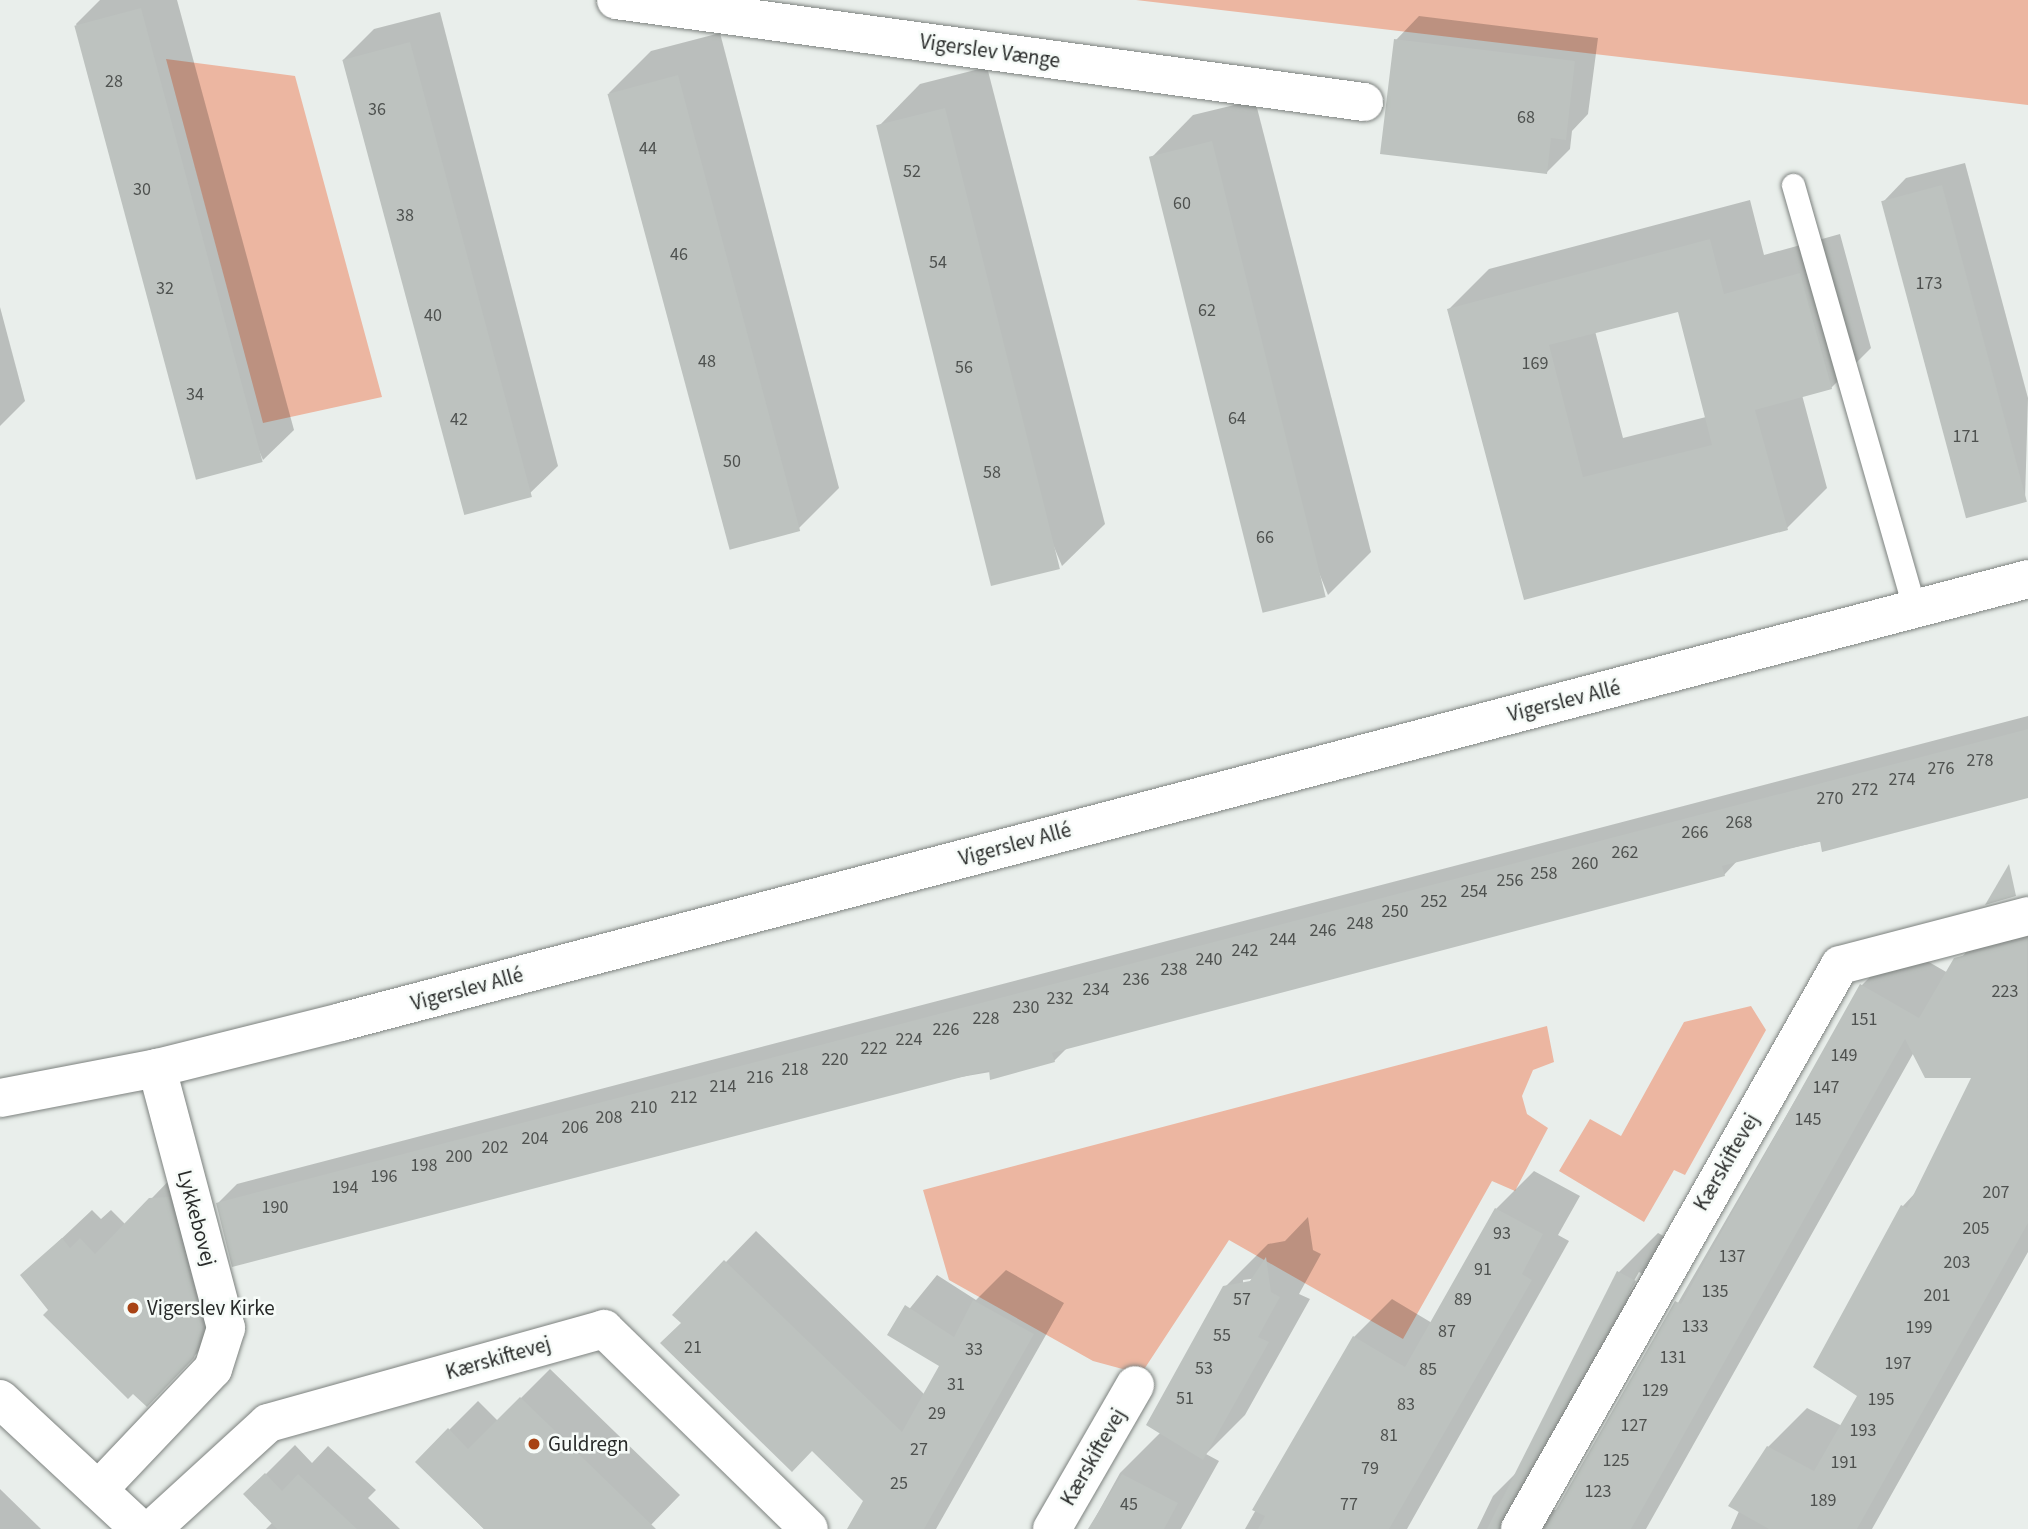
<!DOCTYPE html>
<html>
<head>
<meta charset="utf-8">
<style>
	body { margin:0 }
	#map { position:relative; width:2028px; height:1529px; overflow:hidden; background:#e9eeeb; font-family:"Source Sans 3",sans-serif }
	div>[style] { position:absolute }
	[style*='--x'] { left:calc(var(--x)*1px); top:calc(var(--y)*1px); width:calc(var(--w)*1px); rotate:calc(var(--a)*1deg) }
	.green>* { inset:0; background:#ecb6a1 }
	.shadow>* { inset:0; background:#0003 }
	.building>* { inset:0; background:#bdc2bf; transform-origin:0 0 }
	.roads { filter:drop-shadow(0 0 2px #7d827f) drop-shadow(0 0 2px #7d827f) }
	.service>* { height:23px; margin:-11.5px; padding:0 11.5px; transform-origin:11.5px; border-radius:11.5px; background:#fff }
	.minor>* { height:38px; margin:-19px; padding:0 19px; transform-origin:19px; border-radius:19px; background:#fff }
	.tertiary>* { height:38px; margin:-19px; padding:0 19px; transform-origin:19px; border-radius:19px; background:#fff }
	.dots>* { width:19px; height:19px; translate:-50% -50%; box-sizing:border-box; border:4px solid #f6fbf8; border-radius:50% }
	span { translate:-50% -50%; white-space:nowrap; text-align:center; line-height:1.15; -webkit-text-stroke:5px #f6fbf8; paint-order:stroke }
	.number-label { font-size:18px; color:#4e514f }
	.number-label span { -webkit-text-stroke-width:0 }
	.street-label { font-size:21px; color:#292b2a }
	.poi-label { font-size:21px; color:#292b2a }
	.left { translate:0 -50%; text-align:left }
</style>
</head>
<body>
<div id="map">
	<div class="green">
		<i style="clip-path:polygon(1136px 0,2028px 0,2028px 105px)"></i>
		<i style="clip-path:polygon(166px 59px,295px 76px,382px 397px,263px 423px)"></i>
		<i style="clip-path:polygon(1751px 1006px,1766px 1030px,1685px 1175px,1674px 1170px,1644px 1222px,1559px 1171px,1590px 1119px,1621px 1136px,1684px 1022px)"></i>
		<i style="clip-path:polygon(1547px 1026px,1554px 1062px,1533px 1070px,1522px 1096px,1527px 1114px,1548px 1128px,1515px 1191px,1492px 1181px,1403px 1339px,1229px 1240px,1141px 1374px,1093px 1361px,949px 1280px,923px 1190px)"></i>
	</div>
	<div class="shadow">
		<i style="clip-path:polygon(100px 0,177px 0,294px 430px,263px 460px,76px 24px)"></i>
		<i style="clip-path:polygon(440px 12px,558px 466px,527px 496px,343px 60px,374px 29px)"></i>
		<i style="clip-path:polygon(1419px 16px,1598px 38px,1588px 114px,1572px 131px,1570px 149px,1546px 173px,1396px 40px)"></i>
		<i style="clip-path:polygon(720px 33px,839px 488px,796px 531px,609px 93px,651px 51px)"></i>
		<i style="clip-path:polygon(987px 67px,1105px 524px,1062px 566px,878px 127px,920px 84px)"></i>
		<i style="clip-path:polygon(1255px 100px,1371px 552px,1328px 595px,1151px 158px,1193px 115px)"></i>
		<i style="clip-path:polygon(1965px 163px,2028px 398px,2025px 500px,1883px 202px,1906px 178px)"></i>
		<i style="clip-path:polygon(evenodd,1750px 200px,1764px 255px,1840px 234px,1871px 348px,1831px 388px,1802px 395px,1827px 488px,1787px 528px,1525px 598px,1448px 310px,1489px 269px,1750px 200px,1680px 310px,1706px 417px,1623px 438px,1595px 331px,1680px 310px)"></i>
		<i style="clip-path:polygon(0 307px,25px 401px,0 426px)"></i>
		<i style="clip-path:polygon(2028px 716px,2028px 797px,1739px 859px,1724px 875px,1067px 1048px,1054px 1061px,217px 1204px,237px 1184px)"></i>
		<i style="clip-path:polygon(evenodd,2028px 909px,2028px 1252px,1872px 1529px,1731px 1529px,1768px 1447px,1807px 1408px,1842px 1426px,1859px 1395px,1903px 1206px,1916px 1192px,1974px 1076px,1914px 1052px,1646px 1529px,1477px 1529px,1493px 1496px,1522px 1467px,1619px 1272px,1658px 1233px,1673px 1241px,1549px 1510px,1558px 1510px,1862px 985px,1901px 946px,1948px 973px,1995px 919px,2028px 909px,1639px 1272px,1642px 1274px,1617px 1312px,1621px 1304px,1639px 1272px)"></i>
		<i style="clip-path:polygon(181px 1168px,223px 1326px,176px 1375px,50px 1310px,23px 1275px,92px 1210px,101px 1219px,111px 1210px,126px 1225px)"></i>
		<i style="clip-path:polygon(1534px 1171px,1580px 1196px,1558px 1235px,1569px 1241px,1407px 1529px,1245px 1529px,1354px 1337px,1392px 1299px,1432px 1323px,1496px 1209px)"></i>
		<i style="clip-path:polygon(evenodd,1308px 1217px,1313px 1250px,1321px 1254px,1299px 1294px,1310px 1299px,1245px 1415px,1206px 1454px,1219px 1461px,1181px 1529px,1089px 1529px,1120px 1473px,1161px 1432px,1225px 1287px,1268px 1244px,1285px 1241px,1308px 1217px,1258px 1278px,1259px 1281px,1243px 1284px,1243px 1280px,1258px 1278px)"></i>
		<i style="clip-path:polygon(756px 1231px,925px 1395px,941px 1366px,889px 1334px,937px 1275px,976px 1300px,1006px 1270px,1064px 1303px,936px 1529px,854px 1529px,865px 1501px,683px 1323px,726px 1262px)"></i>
		<i style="clip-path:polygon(550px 1369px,680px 1495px,647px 1529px,484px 1529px,417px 1462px,478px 1401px,498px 1421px)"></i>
		<i style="clip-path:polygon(295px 1445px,312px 1463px,328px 1446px,376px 1490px,368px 1498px,400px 1529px,266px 1529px,273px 1522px,246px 1494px)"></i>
		<i style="clip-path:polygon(0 1489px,41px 1529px,0 1529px)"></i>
	</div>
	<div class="building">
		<i style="left:141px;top:8px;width:470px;height:69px;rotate:75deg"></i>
		<i style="clip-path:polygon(1394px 39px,1575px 61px,1566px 140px,1551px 138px,1547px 174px,1380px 154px)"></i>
		<i style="left:410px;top:42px;width:471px;height:70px;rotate:75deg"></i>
		<i style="left:678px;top:75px;width:472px;height:73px;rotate:75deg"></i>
		<i style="left:945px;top:108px;width:475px;height:71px;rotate:76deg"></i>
		<i style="left:1212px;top:141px;width:470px;height:65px;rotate:76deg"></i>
		<i style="left:1942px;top:185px;width:328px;height:63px;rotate:75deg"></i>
		<i style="clip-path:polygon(evenodd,1710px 239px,1724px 294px,1800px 273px,1832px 389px,1755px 410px,1788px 530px,1524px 600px,1447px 309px,1710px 239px,1678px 312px,1712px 445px,1583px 477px,1549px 345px,1678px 312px)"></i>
		<i style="clip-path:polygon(2028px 729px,2028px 798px,1822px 852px,1820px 841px,1722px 866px,1725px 876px,1052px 1053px,1055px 1062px,990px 1080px,989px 1070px,232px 1267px,216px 1203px)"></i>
		<i style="clip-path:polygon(2009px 864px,2016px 896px,1985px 905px)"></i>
		<i style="clip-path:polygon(2027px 939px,2028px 1223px,1857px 1529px,1769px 1529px,1728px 1506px,1767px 1446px,1814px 1471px,1857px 1396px,1813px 1367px,1901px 1205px,1907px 1208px,1971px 1078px,1925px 1078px,1905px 1039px,1631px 1529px,1545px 1529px,1675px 1301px,1681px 1304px,1860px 984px,1919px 1018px,1954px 958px)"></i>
		<i style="clip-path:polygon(169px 1197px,203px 1327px,194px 1358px,147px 1407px,133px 1394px,128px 1399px,43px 1315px,48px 1310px,20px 1275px,62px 1238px,70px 1248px,80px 1238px,95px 1254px,149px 1198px)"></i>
		<i style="clip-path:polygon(1495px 1208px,1543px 1234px,1522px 1274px,1532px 1280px,1389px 1529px,1258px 1529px,1265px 1516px,1252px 1510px,1353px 1336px,1405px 1367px)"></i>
		<i style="clip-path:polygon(1266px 1257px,1271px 1292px,1280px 1297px,1258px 1337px,1269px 1342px,1203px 1460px,1146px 1425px,1223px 1286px,1250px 1281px)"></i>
		<i style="clip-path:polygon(724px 1260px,902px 1432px,939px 1366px,887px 1335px,905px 1305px,954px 1337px,973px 1300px,1034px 1334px,924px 1529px,847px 1529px,863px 1501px,812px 1451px,792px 1472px,660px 1343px,681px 1323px,672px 1315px)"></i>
		<i style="clip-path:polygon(1617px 1271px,1636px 1281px,1498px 1529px,1487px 1529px)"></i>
		<i style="clip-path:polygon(520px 1397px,549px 1425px,656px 1529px,484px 1529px,415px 1462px,448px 1428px,468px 1449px)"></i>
		<i style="clip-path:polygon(265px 1473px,282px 1491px,298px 1474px,357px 1529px,277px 1529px,243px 1494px)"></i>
		<i style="clip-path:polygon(1122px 1474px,1178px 1503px,1164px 1529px,1088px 1529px)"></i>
	</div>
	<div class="roads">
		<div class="service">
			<i style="--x:1793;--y:185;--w:443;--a:74"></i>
		</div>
		<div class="minor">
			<i style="--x:616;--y:0;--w:755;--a:7.77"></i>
			<i style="--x:98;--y:1490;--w:167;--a:-46.5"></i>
			<i style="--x:213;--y:1369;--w:43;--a:-72.4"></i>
			<i style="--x:226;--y:1328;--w:269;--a:-104.9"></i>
			<i style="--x:152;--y:1529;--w:157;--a:-42.4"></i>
			<i style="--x:268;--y:1423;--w:349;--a:-15.6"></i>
			<i style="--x:604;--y:1329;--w:286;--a:44.3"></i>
			<i style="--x:1052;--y:1529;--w:166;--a:-60"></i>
			<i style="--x:1520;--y:1529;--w:648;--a:-60.43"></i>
			<i style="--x:1840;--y:965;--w:194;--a:-14.6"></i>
		</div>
		<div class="tertiary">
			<i style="--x:0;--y:1098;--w:160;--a:-10.8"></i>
			<i style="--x:157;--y:1068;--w:190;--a:-14"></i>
			<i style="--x:341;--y:1022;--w:1744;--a:-14.71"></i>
			<i style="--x:0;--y:1399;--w:191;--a:42.9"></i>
		</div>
	</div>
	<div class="dots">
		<i style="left:133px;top:1308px;background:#a84314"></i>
		<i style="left:534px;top:1444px;background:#a84314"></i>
	</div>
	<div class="number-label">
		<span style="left:114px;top:82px">28</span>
		<span style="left:377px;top:110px">36</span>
		<span style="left:1526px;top:118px">68</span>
		<span style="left:648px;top:149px">44</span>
		<span style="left:912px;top:172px">52</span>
		<span style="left:142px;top:190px">30</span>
		<span style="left:1182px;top:204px">60</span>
		<span style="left:405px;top:216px">38</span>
		<span style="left:679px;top:255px">46</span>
		<span style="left:938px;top:263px">54</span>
		<span style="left:1929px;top:284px">173</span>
		<span style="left:165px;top:289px">32</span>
		<span style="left:1207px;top:311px">62</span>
		<span style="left:433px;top:316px">40</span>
		<span style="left:707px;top:362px">48</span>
		<span style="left:1535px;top:364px">169</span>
		<span style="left:964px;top:368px">56</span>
		<span style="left:195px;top:395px">34</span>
		<span style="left:1237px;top:419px">64</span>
		<span style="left:459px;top:420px">42</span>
		<span style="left:1966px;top:437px">171</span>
		<span style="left:732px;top:462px">50</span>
		<span style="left:992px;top:473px">58</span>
		<span style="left:1265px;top:538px">66</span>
		<span style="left:1980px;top:761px">278</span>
		<span style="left:1941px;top:769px">276</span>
		<span style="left:1902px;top:780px">274</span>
		<span style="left:1865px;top:790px">272</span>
		<span style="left:1830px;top:799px">270</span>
		<span style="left:1739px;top:823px">268</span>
		<span style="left:1695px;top:833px">266</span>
		<span style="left:1625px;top:853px">262</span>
		<span style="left:1585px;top:864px">260</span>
		<span style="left:1544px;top:874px">258</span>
		<span style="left:1510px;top:881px">256</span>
		<span style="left:1474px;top:892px">254</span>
		<span style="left:1434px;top:902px">252</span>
		<span style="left:1395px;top:912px">250</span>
		<span style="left:1360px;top:924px">248</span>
		<span style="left:1323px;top:931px">246</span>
		<span style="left:1283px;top:940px">244</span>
		<span style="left:1245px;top:951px">242</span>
		<span style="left:1209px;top:960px">240</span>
		<span style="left:1174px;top:970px">238</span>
		<span style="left:1136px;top:980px">236</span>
		<span style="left:1096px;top:990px">234</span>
		<span style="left:2005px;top:992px">223</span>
		<span style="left:1060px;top:999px">232</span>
		<span style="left:1026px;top:1008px">230</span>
		<span style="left:986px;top:1019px">228</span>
		<span style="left:1864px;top:1020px">151</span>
		<span style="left:946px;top:1030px">226</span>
		<span style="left:909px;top:1040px">224</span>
		<span style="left:874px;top:1049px">222</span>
		<span style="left:1844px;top:1056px">149</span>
		<span style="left:835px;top:1060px">220</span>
		<span style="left:795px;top:1070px">218</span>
		<span style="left:760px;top:1078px">216</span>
		<span style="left:723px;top:1087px">214</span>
		<span style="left:1826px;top:1088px">147</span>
		<span style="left:684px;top:1098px">212</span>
		<span style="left:644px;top:1108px">210</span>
		<span style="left:609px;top:1118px">208</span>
		<span style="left:1808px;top:1120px">145</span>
		<span style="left:575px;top:1128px">206</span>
		<span style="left:535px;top:1139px">204</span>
		<span style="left:495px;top:1148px">202</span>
		<span style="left:459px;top:1157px">200</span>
		<span style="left:424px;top:1166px">198</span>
		<span style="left:384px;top:1177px">196</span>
		<span style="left:345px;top:1188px">194</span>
		<span style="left:1996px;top:1193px">207</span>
		<span style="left:275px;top:1208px">190</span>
		<span style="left:1976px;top:1229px">205</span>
		<span style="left:1502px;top:1234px">93</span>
		<span style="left:1732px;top:1257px">137</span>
		<span style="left:1957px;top:1263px">203</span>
		<span style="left:1483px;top:1270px">91</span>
		<span style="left:1715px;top:1292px">135</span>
		<span style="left:1937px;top:1296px">201</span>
		<span style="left:1242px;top:1300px">57</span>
		<span style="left:1463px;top:1300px">89</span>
		<span style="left:1695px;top:1327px">133</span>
		<span style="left:1919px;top:1328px">199</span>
		<span style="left:1447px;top:1332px">87</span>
		<span style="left:1222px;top:1336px">55</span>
		<span style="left:693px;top:1348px">21</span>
		<span style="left:974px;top:1350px">33</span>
		<span style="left:1673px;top:1358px">131</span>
		<span style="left:1898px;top:1364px">197</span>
		<span style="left:1204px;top:1369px">53</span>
		<span style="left:1428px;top:1370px">85</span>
		<span style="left:956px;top:1385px">31</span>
		<span style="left:1655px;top:1391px">129</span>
		<span style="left:1185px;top:1399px">51</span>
		<span style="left:1881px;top:1400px">195</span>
		<span style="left:1406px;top:1405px">83</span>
		<span style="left:937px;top:1414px">29</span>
		<span style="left:1634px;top:1426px">127</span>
		<span style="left:1863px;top:1431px">193</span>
		<span style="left:1389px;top:1436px">81</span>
		<span style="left:919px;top:1450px">27</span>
		<span style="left:1616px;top:1461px">125</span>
		<span style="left:1844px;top:1463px">191</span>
		<span style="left:1370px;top:1469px">79</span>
		<span style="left:899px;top:1484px">25</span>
		<span style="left:1598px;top:1492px">123</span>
		<span style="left:1823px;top:1501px">189</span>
		<span style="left:1129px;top:1505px">45</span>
		<span style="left:1349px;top:1505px">77</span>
	</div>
	<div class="street-label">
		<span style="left:990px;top:51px;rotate:8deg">Vigerslev Vænge</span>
		<span style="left:1564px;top:701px;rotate:-14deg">Vigerslev Allé</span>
		<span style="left:1015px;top:844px;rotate:-15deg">Vigerslev Allé</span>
		<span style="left:467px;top:989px;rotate:-15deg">Vigerslev Allé</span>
		<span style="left:1726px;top:1162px;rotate:-60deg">Kærskiftevej</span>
		<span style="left:197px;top:1218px;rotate:75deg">Lykkebovej</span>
		<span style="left:498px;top:1358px;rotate:-16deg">Kærskiftevej</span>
		<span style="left:1093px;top:1457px;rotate:-60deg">Kærskiftevej</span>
	</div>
	<div class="poi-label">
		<span class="left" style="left:147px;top:1308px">Vigerslev Kirke</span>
		<span class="left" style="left:548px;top:1444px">Guldregn</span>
	</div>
</div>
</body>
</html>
